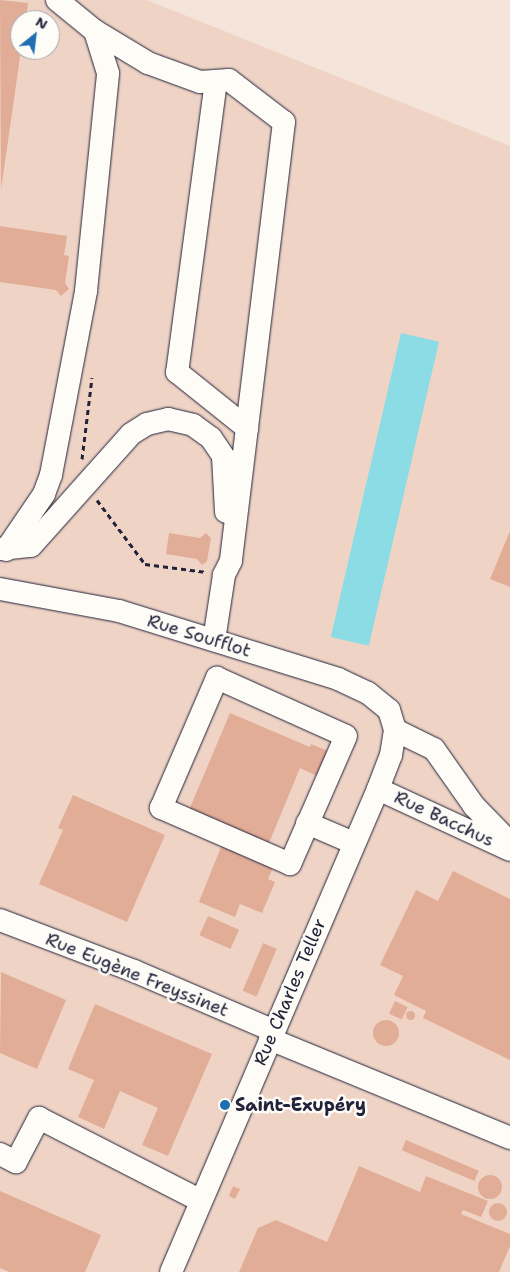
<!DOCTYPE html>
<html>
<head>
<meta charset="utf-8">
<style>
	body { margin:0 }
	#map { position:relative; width:510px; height:1272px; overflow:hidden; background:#f5e4da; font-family:"Shantell Sans",sans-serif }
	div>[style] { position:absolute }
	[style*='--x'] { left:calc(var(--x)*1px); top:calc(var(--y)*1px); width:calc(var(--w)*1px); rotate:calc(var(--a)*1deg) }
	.built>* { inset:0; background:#efd4c6 }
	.water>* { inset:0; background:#8bdce4; transform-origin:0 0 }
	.building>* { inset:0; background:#e2ad97; transform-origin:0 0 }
	.round { border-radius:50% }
	.path>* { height:3px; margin-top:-1.5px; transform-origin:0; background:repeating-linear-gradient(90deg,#22223b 0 5px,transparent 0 9px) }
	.roads { filter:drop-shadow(0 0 1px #22223b) drop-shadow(0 0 1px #22223b) }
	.minor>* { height:22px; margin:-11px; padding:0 11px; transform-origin:11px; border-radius:11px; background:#fdfcf7 }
	.dots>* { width:14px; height:14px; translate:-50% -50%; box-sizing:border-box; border:2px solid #fdfcf7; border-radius:50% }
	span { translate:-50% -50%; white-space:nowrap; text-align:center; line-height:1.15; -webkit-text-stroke:5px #fdfcf7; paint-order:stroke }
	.street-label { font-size:18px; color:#22223b }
	.poi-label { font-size:18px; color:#22223b; font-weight:700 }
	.left { translate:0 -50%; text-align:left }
	.north { position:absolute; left:10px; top:10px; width:50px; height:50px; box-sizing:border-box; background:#fdfcf7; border:1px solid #a5a5ac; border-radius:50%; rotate:29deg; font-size:14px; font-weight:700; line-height:20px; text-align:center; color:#22223b }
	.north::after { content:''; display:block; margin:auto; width:18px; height:22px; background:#1f6fb2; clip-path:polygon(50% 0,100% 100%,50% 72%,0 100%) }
</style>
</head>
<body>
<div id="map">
	<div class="built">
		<i style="clip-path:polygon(evenodd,0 0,147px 0,510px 146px,510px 1272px,0 1272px,0 0,20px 20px,50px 20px,50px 50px,20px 50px,20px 20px)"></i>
	</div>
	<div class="water">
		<i style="left:401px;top:333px;width:39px;height:312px;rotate:13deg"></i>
	</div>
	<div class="building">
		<i style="clip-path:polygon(0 0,28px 3px,26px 20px,20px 20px,21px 50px,1px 190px)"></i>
		<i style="clip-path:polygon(0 226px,67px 236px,64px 255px,69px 256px,65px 283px,69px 289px,61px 296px,56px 290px,0 282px)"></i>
		<i style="clip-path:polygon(510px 531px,510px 587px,490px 579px)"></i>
		<i style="clip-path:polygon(169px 533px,200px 538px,206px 533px,211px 538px,207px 561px,202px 565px,197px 559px,166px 554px)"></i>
		<i style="clip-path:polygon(230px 713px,310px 747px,311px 744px,328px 751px,317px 776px,300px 768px,269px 843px,189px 810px)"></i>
		<i style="clip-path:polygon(73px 795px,165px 835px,127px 922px,39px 884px,63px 830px,58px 828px)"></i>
		<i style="clip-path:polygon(223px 842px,275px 863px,268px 879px,275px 882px,262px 913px,240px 904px,235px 917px,199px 902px)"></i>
		<i style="clip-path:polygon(453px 871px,510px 899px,510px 1060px,423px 1018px,426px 1011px,394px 995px,403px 976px,380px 965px,416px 890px,438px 901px)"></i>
		<i style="left:208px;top:916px;width:34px;height:21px;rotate:24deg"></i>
		<i style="left:263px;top:943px;width:15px;height:52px;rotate:23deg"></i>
		<i style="clip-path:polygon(1px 972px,66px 1000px,37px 1069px,0 1053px)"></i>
		<i style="left:395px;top:1001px;width:14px;height:14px;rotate:25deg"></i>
		<i style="clip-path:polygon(95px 1004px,212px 1054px,168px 1156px,142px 1145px,158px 1108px,120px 1091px,104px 1129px,78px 1117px,94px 1080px,68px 1069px)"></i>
		<i class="round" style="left:405.5px;top:1010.5px;width:9px;height:9px"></i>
		<i class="round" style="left:373px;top:1020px;width:26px;height:26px"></i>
		<i style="left:406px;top:1140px;width:79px;height:11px;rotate:23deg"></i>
		<i style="clip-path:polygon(359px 1166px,420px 1192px,426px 1176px,488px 1201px,481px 1217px,463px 1210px,461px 1214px,510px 1234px,510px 1246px,499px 1272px,239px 1272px,258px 1228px,276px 1220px,327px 1242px)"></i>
		<i class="round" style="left:478px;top:1175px;width:24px;height:24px"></i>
		<i style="clip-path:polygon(233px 1186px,240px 1189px,235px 1199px,229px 1196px)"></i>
		<i style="clip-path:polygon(0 1191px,101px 1235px,85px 1272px,9px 1272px,0 1268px)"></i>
		<i class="round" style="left:489px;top:1203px;width:18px;height:18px"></i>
	</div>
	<div class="path">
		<i style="--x:82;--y:459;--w:82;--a:-83"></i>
		<i style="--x:97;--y:500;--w:80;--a:53.1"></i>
		<i style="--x:145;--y:564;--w:62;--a:7.5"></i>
	</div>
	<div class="roads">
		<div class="minor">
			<i style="--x:57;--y:0;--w:49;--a:39.2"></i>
			<i style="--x:95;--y:31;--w:62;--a:31.1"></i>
			<i style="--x:148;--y:63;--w:55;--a:20.1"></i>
			<i style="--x:200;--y:82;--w:29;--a:-4"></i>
			<i style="--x:229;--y:80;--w:69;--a:37.4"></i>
			<i style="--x:284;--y:122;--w:442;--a:96.9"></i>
			<i style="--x:231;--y:561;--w:16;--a:117"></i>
			<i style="--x:224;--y:575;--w:66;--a:98.7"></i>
			<i style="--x:216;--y:81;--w:294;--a:97.6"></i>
			<i style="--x:177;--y:372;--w:90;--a:38.7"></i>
			<i style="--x:0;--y:549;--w:31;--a:-6"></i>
			<i style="--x:31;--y:546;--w:150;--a:-48.2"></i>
			<i style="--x:131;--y:434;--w:19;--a:-32"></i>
			<i style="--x:147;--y:424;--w:22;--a:-13"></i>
			<i style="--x:168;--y:419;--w:26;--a:13"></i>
			<i style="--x:193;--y:425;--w:22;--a:36"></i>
			<i style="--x:211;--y:438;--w:22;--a:56"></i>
			<i style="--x:223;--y:456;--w:56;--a:86.9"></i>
			<i style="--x:6;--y:550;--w:68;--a:-55.8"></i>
			<i style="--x:44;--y:494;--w:20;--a:-70"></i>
			<i style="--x:51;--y:475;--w:187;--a:-79.2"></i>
			<i style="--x:86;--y:291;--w:219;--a:-84.2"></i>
			<i style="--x:108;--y:73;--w:44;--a:-107.2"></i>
			<i style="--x:0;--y:589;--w:121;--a:10.5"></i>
			<i style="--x:119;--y:611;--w:229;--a:17.2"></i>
			<i style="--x:338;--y:679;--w:33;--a:25"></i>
			<i style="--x:368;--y:693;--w:27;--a:39"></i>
			<i style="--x:389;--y:710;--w:21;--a:73"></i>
			<i style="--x:395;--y:730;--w:25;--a:99"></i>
			<i style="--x:391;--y:755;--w:36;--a:111"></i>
			<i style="--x:378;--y:789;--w:525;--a:113.2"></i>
			<i style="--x:217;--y:678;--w:141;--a:24.2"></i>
			<i style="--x:346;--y:736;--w:140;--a:113.6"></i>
			<i style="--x:290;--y:864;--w:141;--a:-156.5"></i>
			<i style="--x:161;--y:808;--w:142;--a:-66.7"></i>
			<i style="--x:395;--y:730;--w:43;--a:26"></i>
			<i style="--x:434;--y:749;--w:70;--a:54.9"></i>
			<i style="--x:474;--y:806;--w:52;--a:45.8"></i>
			<i style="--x:378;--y:789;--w:145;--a:24.8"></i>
			<i style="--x:307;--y:823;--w:51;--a:23.1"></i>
			<i style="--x:0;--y:920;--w:143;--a:20.8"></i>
			<i style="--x:134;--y:971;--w:152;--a:23.2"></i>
			<i style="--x:270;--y:1039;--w:260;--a:22.4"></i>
			<i style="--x:0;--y:1154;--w:18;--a:27"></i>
			<i style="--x:16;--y:1162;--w:50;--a:-62.4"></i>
			<i style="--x:39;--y:1118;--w:182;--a:27.1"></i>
		</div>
	</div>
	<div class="dots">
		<i style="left:225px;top:1105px;background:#1f6fb2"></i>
	</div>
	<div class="street-label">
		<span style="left:199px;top:636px;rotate:17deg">Rue Soufflot</span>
		<span style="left:444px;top:819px;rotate:25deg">Rue Bacchus</span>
		<span style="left:137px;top:975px;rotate:22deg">Rue Eugène Freyssinet</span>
		<span style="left:290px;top:992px;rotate:-67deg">Rue Charles Teller</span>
	</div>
	<div class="poi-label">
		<span class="left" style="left:235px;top:1105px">Saint-Exupéry</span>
	</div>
	<div class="north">N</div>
</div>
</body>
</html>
